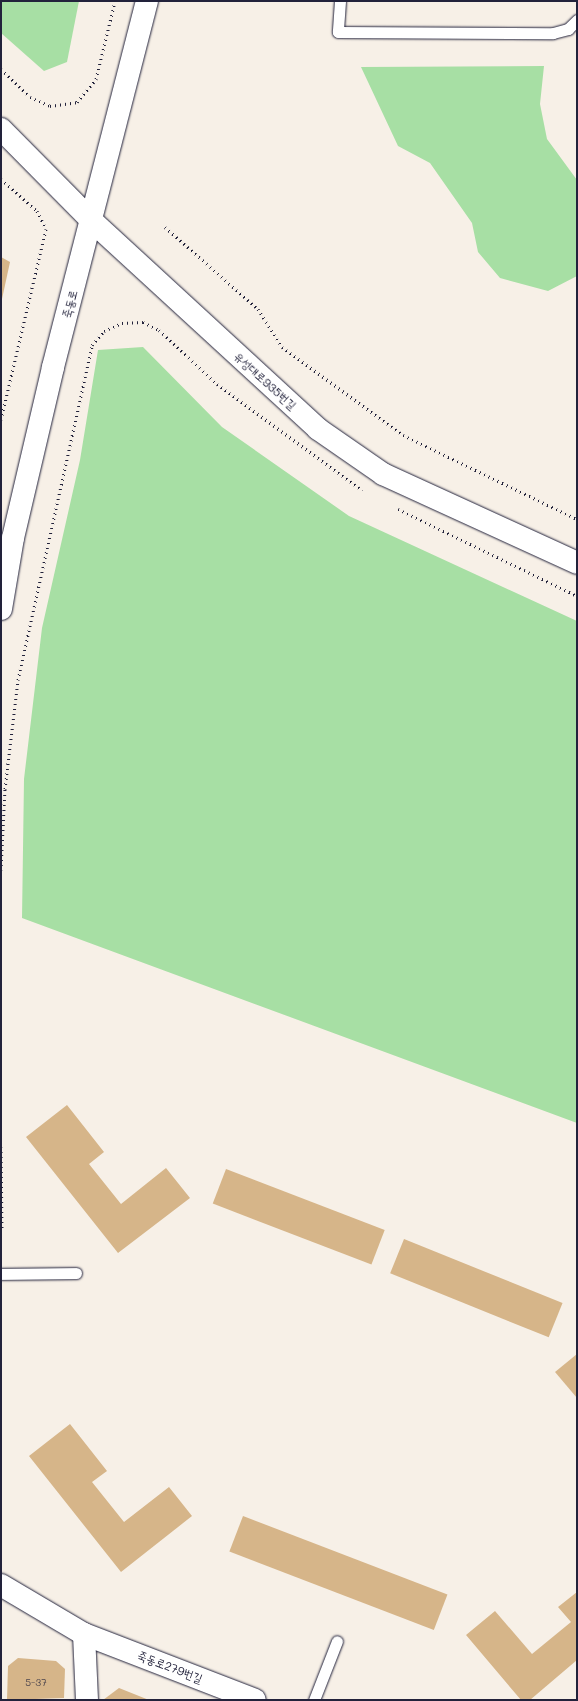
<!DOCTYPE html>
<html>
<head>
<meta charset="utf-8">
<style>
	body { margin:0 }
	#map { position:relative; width:578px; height:1701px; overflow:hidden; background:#f7f0e7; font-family:Mali,"Poor Story",sans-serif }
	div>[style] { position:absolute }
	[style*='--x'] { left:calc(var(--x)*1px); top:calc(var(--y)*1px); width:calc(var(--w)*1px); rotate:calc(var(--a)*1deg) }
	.green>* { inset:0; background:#a7dfa4 }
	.building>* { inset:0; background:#d6b589; transform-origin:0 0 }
	.path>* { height:3px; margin-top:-1.5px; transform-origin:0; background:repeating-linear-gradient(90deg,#22223b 0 1px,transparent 0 5px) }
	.roads { filter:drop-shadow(0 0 1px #22223b) drop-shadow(0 0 1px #22223b) }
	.service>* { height:11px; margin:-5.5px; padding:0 5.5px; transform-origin:5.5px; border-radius:5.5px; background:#fff }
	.minor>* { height:22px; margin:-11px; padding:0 11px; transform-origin:11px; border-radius:11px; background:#fff }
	span { translate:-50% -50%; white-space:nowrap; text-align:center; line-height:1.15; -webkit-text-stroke:4px #fff; paint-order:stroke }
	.number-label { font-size:10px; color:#4f474e }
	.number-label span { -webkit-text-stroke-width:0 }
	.street-label { font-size:12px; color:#22223b }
	.frame { position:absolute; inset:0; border:2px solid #22223b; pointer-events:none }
</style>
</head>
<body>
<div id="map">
	<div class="green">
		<i style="clip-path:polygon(1px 1px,79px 1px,67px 62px,44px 71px,1px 33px)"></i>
		<i style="clip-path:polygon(544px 66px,540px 104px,547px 139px,577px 180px,577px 276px,548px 291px,500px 278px,478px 252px,472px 223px,430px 163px,398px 146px,361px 67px)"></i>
		<i style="clip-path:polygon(143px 347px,222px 427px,349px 516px,577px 621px,577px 1123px,22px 918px,24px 779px,42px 628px,80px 460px,98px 350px)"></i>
	</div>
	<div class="building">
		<i style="clip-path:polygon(1px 257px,10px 262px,2px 299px,1px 299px)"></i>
		<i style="clip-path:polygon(67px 1105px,104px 1152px,89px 1164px,121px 1204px,166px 1168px,190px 1198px,118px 1253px,26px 1137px)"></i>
		<i style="left:226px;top:1169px;width:170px;height:37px;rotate:21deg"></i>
		<i style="left:404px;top:1239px;width:171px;height:37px;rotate:22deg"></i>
		<i style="clip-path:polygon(577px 1354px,577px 1398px,555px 1372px)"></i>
		<i style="clip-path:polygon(70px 1424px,107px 1471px,92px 1482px,124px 1522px,169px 1487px,192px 1516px,121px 1572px,29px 1456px)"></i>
		<i style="left:243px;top:1516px;width:219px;height:38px;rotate:21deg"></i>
		<i style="clip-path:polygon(577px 1592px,577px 1660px,530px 1700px,521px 1700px,466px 1635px,495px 1611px,532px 1654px,571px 1622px,558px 1607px)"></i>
		<i style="clip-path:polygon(18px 1658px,56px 1661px,65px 1669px,64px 1698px,7px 1700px,8px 1666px)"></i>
		<i style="clip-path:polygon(119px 1688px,149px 1700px,103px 1700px)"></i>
	</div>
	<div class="path">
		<i style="--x:1;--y:69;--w:40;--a:44"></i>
		<i style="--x:30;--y:97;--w:22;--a:24"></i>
		<i style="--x:50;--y:106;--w:27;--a:-8"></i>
		<i style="--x:77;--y:102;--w:30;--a:-50"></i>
		<i style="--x:96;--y:79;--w:80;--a:-76.3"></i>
		<i style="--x:1;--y:179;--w:48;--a:41.6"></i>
		<i style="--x:37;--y:211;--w:20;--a:63"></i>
		<i style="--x:46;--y:229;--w:196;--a:103.3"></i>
		<i style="--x:165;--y:227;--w:124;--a:41.4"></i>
		<i style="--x:258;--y:309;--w:45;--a:57.7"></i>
		<i style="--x:282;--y:347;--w:150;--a:36"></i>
		<i style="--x:403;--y:435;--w:193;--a:25.8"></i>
		<i style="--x:398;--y:509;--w:199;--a:25.9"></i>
		<i style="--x:1;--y:870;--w:81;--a:-87.2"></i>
		<i style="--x:5;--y:789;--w:110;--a:-83.2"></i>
		<i style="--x:18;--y:680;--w:343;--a:-77.5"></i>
		<i style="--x:92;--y:345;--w:18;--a:-49"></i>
		<i style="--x:104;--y:331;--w:20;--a:-24"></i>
		<i style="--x:122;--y:323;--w:21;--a:-3"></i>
		<i style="--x:143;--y:322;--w:18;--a:27"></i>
		<i style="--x:159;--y:330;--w:79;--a:43"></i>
		<i style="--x:217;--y:384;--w:180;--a:36.2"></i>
		<i style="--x:1;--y:1147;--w:81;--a:89.3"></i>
	</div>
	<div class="roads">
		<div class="service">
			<i style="--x:340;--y:1;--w:31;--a:94"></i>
			<i style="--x:338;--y:32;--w:215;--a:0.3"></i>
			<i style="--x:553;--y:33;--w:16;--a:-15"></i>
			<i style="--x:568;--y:29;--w:13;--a:-45"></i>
			<i style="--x:1;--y:1274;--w:75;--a:-0.8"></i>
			<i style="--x:314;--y:1700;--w:63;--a:-68.7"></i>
		</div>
		<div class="minor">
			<i style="--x:1;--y:129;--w:129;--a:45.3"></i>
			<i style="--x:92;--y:221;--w:307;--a:42.6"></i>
			<i style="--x:318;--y:429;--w:79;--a:34.7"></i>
			<i style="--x:383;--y:474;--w:213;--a:24.6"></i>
			<i style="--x:1;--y:609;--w:72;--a:-80.4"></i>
			<i style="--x:13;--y:538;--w:176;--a:-76.8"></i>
			<i style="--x:53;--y:367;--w:378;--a:-75.6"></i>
			<i style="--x:1;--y:1585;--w:96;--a:30.6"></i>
			<i style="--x:84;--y:1634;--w:183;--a:21.1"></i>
			<i style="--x:84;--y:1634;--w:66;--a:87.4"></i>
		</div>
	</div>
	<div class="number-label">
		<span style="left:36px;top:1683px">5-37</span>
	</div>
	<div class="street-label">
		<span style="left:70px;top:304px;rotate:-75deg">죽동로</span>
		<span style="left:265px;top:381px;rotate:42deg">유성대로935번길</span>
		<span style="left:170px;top:1667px;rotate:21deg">죽동로279번길</span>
	</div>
	<div class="frame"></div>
</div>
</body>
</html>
